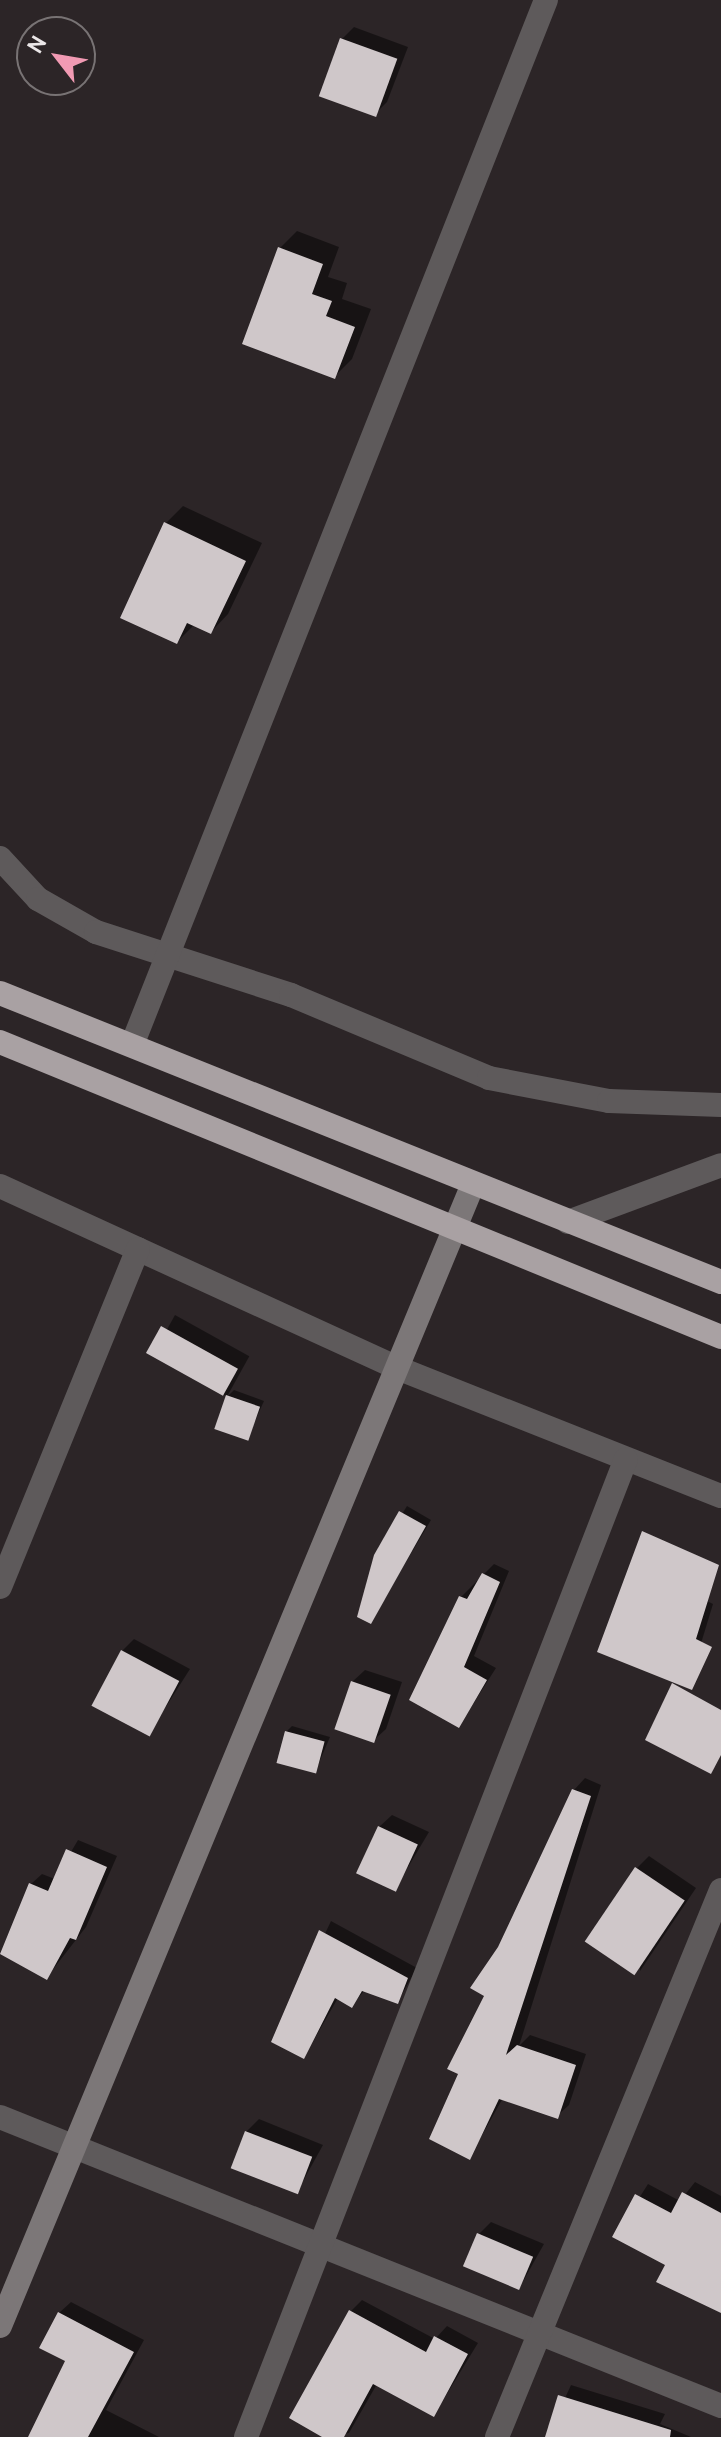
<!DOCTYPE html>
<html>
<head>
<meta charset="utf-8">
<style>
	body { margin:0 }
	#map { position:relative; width:721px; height:2437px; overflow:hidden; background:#2c2527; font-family:Cabin,sans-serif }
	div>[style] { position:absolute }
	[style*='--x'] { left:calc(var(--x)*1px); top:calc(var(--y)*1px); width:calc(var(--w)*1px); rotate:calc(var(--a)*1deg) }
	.shadow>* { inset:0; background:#0007; transform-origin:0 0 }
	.building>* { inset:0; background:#cfc7c9; transform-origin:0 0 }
	.street>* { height:24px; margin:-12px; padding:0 12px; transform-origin:12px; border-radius:12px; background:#5e5a5b }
	.secondary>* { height:24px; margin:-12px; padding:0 12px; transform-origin:12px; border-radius:12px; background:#7c7778 }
	.highway>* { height:24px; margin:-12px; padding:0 12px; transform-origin:12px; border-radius:12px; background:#a9a1a3 }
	span { translate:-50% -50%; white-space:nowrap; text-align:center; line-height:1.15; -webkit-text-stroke:8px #2c2527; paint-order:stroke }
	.north { position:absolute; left:16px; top:16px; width:80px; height:80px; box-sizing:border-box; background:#2c2527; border:2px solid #787374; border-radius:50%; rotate:301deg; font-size:22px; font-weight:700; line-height:32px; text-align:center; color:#ebe7e8 }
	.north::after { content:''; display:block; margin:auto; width:28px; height:36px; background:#f19ab3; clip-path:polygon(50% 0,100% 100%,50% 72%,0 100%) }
</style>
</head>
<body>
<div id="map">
	<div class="shadow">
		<i style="clip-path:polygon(354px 27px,408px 47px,387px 102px,375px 114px,342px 39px)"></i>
		<i style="clip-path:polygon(297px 231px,339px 247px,328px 277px,347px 283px,342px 299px,371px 309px,352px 359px,335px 376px,280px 248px)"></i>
		<i style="clip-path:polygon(183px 506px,262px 543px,228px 614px,211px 632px,195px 624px,177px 642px,166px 523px)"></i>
		<i style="left:175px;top:1315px;width:85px;height:46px;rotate:29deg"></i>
		<i style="clip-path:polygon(234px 1390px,264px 1401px,247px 1439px,228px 1396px)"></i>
		<i style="clip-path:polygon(407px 1506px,431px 1520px,371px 1621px,376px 1556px)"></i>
		<i style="clip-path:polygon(494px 1564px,509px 1571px,474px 1656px,496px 1668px,459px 1726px,461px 1597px)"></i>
		<i style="clip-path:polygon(636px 1565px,713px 1604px,692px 1673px)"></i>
		<i style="clip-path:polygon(134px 1639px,190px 1669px,148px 1735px,122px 1651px)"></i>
		<i style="clip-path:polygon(365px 1670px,402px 1682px,386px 1729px,373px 1741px,352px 1682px)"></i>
		<i style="clip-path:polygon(292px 1726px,330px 1737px,315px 1772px,286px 1732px)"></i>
		<i style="clip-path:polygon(585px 1778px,601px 1785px,519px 2046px,530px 2035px,586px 2054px,569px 2105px,557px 2116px,503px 2098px,469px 2158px,461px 2073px,486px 1995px,574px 1790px)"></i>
		<i style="clip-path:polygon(392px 1815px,429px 1832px,395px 1889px,379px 1827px)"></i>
		<i style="clip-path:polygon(78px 1840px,117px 1856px,86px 1927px,47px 1977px,31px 1884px,42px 1874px,55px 1879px)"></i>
		<i style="clip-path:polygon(649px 1856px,696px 1888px,640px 1971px,637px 1868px)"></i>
		<i style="clip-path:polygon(331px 1921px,417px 1968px,398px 2001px,365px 1990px,352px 2005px,338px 1998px,304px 2057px,274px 2041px)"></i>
		<i style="clip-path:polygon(259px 2119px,323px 2145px,297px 2192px,246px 2132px)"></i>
		<i style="clip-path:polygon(695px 2182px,721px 2196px,721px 2311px,668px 2264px,615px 2236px,648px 2184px,680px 2201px)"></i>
		<i style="clip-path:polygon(491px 2222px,544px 2244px,521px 2285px,479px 2234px)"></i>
		<i style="clip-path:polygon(362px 2300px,435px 2339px,447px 2326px,478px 2343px,434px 2415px,377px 2384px,349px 2433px,326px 2437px,351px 2311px)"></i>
		<i style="clip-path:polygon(71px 2302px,144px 2340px,106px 2410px,159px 2437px,30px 2437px,68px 2360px,59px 2313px)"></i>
		<i style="clip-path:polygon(571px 2385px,665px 2414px,660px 2424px,691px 2437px,547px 2437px)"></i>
	</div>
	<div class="building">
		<i style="left:340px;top:38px;width:61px;height:62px;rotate:20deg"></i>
		<i style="clip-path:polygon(278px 247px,323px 264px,312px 294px,332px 301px,326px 316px,355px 327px,335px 379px,242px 344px)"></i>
		<i style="clip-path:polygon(164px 522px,246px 561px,211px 634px,187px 623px,177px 644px,120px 618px)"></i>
		<i style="left:161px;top:1326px;width:88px;height:31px;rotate:29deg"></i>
		<i style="left:226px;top:1395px;width:36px;height:36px;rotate:19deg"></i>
		<i style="clip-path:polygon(399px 1511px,426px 1526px,371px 1624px,357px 1617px,374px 1555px)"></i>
		<i style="clip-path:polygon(642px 1531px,719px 1565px,696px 1639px,712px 1647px,692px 1690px,597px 1652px)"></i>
		<i style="clip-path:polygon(482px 1573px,500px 1582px,464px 1667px,487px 1680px,459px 1728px,409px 1700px,459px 1596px,467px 1599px)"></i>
		<i style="left:121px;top:1650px;width:66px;height:63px;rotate:28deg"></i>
		<i style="left:351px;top:1681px;width:42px;height:51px;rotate:19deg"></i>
		<i style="clip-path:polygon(672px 1683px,721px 1710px,721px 1755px,711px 1774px,645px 1740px)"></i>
		<i style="left:285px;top:1731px;width:41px;height:33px;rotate:15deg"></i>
		<i style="clip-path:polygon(572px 1789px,591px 1796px,506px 2055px,517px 2045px,576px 2065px,558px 2119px,499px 2099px,470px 2160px,429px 2139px,458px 2074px,447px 2069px,484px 1996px,470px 1988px,498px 1947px)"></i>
		<i style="left:378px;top:1826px;width:44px;height:52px;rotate:25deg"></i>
		<i style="clip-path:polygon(66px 1849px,107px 1867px,76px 1940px,70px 1938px,47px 1980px,0 1954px,29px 1883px,48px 1891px)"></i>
		<i style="left:635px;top:1867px;width:60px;height:90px;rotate:34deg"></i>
		<i style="clip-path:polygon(319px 1930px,408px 1978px,398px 2004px,362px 1991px,352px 2008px,335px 1998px,304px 2059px,271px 2042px)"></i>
		<i style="left:245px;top:2131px;width:72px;height:40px;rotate:21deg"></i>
		<i style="clip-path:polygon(682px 2192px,721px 2213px,721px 2313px,656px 2282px,665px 2265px,612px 2237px,635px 2194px,671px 2213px)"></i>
		<i style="left:477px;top:2233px;width:61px;height:36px;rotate:23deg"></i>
		<i style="clip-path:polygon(349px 2310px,426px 2352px,434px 2336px,468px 2354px,434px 2417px,373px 2384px,344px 2437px,322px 2437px,289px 2418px)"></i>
		<i style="clip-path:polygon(58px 2312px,134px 2352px,88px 2437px,28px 2437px,65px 2361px,39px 2348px)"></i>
		<i style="clip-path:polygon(558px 2395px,671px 2430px,670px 2437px,545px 2437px)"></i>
	</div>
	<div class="street">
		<i style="--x:0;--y:858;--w:56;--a:47.2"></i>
		<i style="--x:38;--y:899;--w:67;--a:29.6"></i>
		<i style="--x:96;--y:932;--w:205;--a:17.9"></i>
		<i style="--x:291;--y:995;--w:215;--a:22.7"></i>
		<i style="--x:489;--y:1078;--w:122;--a:10.9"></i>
		<i style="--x:609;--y:1101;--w:112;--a:2"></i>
		<i style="--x:132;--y:1045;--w:1124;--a:-68.39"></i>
		<i style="--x:0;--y:1186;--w:440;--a:24.6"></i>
		<i style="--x:400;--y:1369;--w:345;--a:21.6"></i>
		<i style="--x:568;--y:1222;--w:163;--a:-20.4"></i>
		<i style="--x:0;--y:1587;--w:365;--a:-67.8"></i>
		<i style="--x:0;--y:2117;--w:777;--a:21.84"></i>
		<i style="--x:246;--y:2437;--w:1049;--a:-68.77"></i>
		<i style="--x:497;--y:2437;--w:591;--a:-67.73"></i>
	</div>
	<div class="secondary">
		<i style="--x:0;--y:2326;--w:1236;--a:-67.5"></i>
	</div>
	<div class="highway">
		<i style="--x:0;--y:993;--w:777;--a:21.84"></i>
		<i style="--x:0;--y:1042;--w:779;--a:22.25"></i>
	</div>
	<div class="north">N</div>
</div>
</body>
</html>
